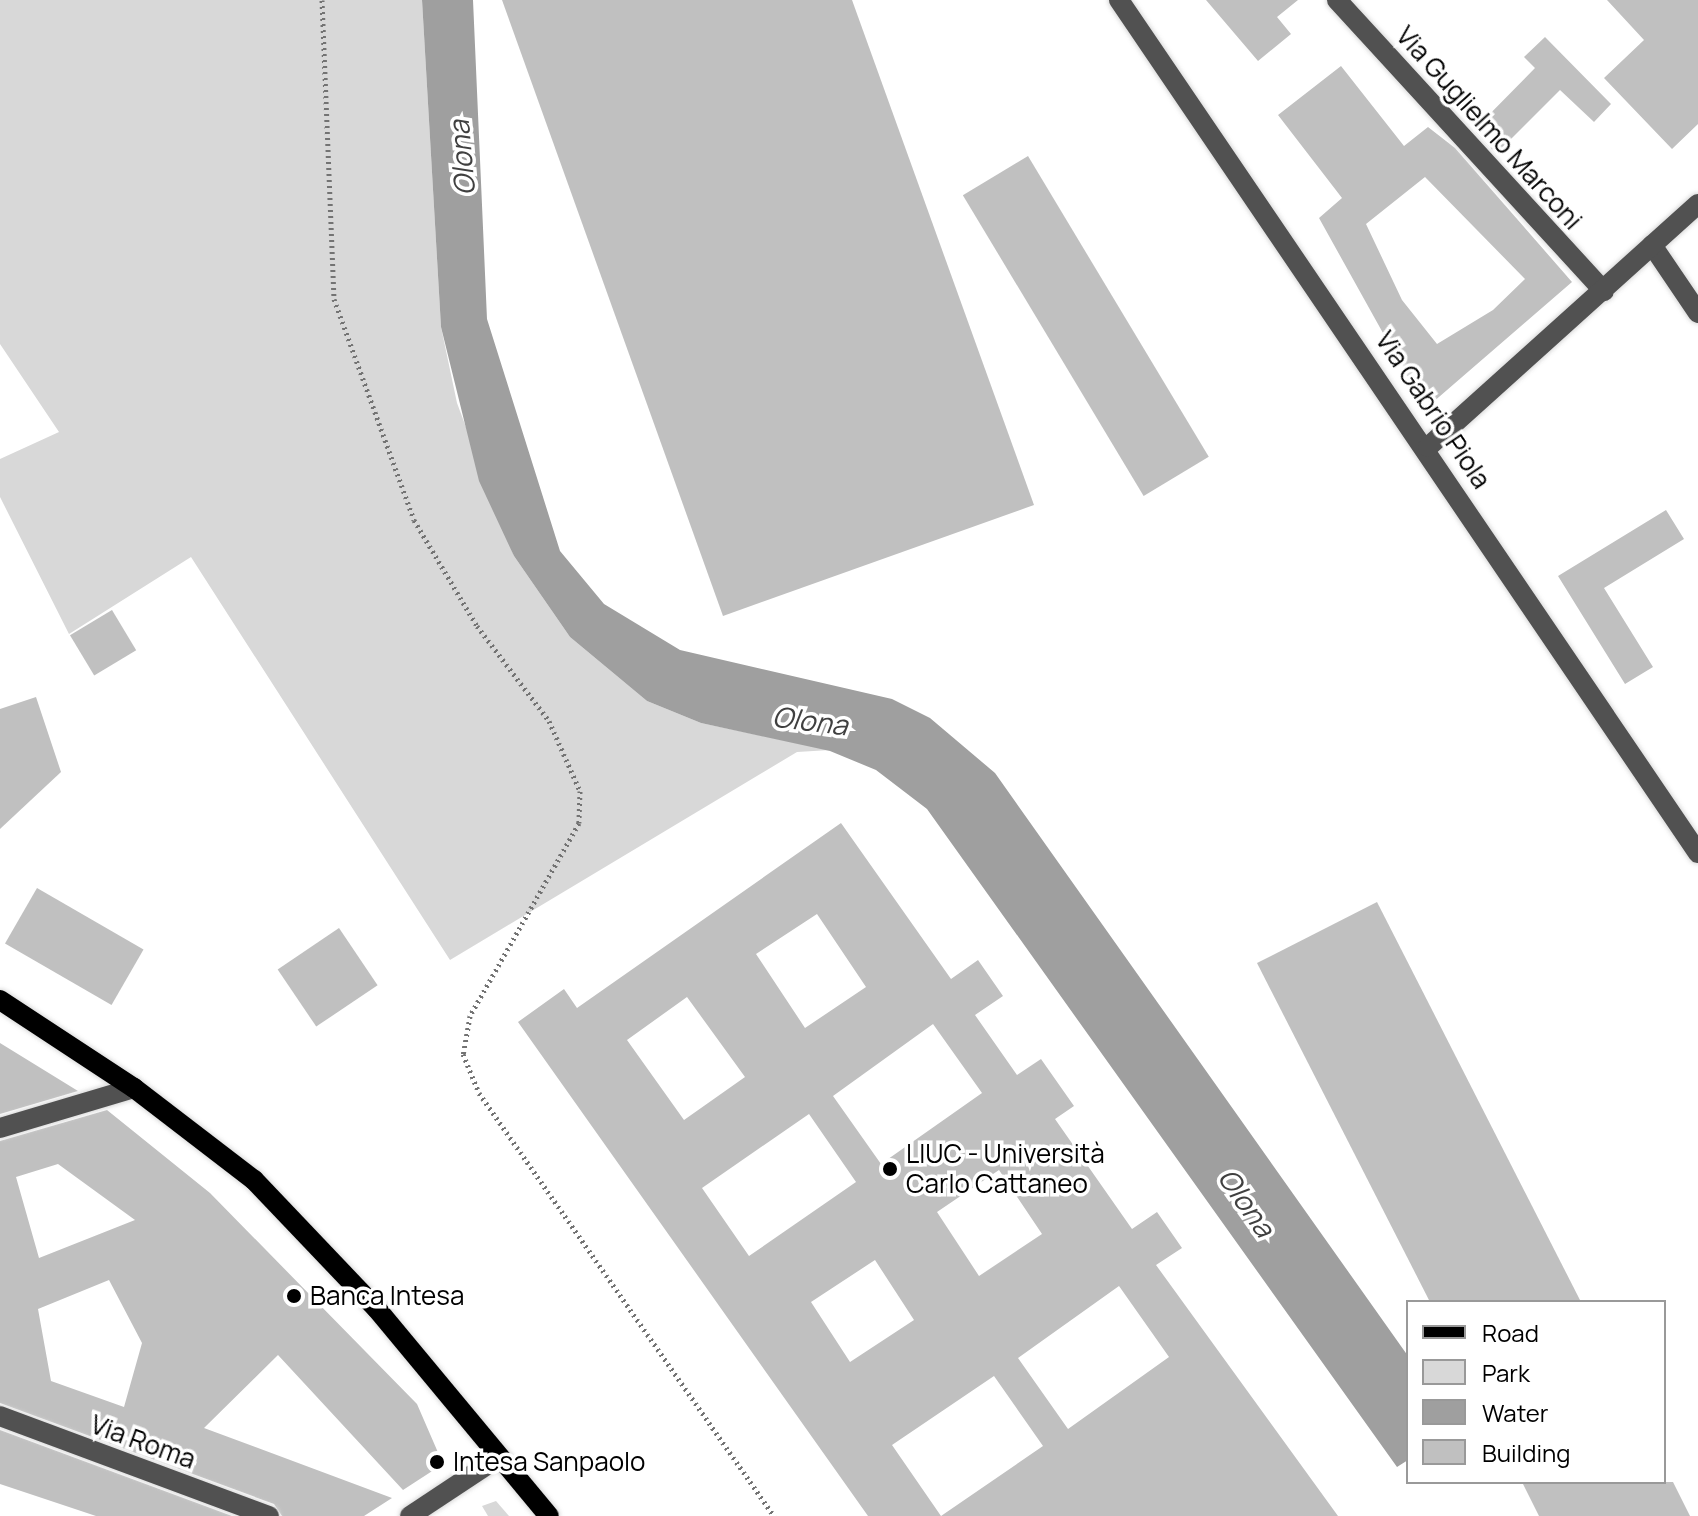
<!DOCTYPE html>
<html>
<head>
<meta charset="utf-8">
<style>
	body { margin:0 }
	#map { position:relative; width:1698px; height:1516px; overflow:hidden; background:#fff; font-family:Manrope,sans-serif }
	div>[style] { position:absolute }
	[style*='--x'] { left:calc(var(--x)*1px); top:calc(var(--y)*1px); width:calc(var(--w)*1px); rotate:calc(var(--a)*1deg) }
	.green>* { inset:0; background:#d8d8d8 }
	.water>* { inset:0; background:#9f9f9f }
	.building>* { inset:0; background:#c0c0c0; transform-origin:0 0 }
	.path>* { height:5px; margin-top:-2.5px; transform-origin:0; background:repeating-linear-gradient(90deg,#737373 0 2px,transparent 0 6px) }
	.roads { filter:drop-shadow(0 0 2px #dbdbdb) drop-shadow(0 0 2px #dbdbdb) }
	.minor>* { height:20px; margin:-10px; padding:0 10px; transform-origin:10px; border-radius:10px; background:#515151 }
	.major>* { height:20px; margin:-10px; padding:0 10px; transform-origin:10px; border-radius:10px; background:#000 }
	.dots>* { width:22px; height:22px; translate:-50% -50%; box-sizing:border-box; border:4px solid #fff; border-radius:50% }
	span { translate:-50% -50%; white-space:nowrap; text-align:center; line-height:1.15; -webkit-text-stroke:7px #fff; paint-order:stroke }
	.street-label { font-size:26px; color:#000 }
	.poi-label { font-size:26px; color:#000 }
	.left { translate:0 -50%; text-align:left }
	.water-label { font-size:28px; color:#404040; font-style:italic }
	.legend { position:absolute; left:1406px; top:1300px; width:260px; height:184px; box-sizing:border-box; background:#fff; border:2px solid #999; margin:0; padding:10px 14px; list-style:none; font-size:24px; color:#000 }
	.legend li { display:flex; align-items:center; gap:16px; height:40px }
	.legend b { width:40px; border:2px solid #999 }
</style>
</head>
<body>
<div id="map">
	<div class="green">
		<i style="clip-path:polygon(0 0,422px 0,441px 327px,457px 403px,514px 556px,570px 637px,647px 701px,701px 723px,830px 750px,797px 752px,450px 960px,191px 557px,69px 634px,0 497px,0 459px,59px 432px,0 344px)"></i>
		<i style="clip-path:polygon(496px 1501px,509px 1516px,488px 1516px,482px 1506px)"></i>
	</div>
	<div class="water">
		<i style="clip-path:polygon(422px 0,473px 0,487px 319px,560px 551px,604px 604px,680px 650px,892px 699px,930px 718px,995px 773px,1408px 1356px,1408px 1460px,1397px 1467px,927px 809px,876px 770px,830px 751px,701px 723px,647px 701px,570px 637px,514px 556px,479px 481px,441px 327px)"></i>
	</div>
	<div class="building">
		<i style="clip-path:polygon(502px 0,852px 0,1034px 505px,723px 616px)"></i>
		<i style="clip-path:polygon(1206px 0,1298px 0,1277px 17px,1291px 34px,1258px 61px)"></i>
		<i style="clip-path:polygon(1607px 0,1698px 0,1698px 124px,1672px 149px,1604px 78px,1644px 40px)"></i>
		<i style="clip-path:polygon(1545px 37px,1611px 104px,1594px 122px,1560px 90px,1496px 154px,1474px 130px,1535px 68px,1524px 57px)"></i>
		<i style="clip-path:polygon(evenodd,1341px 66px,1404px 146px,1428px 127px,1455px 148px,1572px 282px,1432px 403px,1418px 396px,1319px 218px,1342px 198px,1278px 115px,1341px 66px,1425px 177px,1525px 279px,1493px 310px,1437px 344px,1402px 300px,1366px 224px,1425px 177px)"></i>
		<i style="left:1028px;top:156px;width:351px;height:76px;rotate:59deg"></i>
		<i style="clip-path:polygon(1666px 510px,1684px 539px,1604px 588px,1653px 667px,1625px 684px,1558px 576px)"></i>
		<i style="left:112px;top:610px;width:47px;height:49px;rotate:59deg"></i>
		<i style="clip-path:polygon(36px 697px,61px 772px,0 829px,0 709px)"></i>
		<i style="clip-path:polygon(evenodd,841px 823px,951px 979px,978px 960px,1003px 996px,975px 1015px,1017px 1075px,1041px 1059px,1074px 1106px,1055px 1119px,1132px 1229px,1157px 1212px,1182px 1248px,1156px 1265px,1338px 1516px,868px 1516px,518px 1022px,564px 989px,577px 1008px,841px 823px,817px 914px,866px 987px,805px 1028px,756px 954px,817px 914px,841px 823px,687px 997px,745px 1077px,684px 1120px,627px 1040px,687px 997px,841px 823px,933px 1024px,982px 1093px,881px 1164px,833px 1096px,933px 1024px,841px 823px,809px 1114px,856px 1182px,749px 1256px,702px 1188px,809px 1114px,841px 823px,999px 1170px,1042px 1234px,979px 1276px,937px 1212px,999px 1170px,841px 823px,875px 1260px,914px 1320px,850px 1362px,811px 1302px,875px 1260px,841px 823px,1119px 1286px,1169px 1357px,1068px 1429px,1018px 1358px,1119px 1286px,841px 823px,994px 1376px,1043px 1446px,941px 1516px,892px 1445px,994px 1376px)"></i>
		<i style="left:37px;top:888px;width:123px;height:64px;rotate:30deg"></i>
		<i style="clip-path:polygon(1377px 902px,1581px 1302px,1430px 1302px,1257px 963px)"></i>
		<i style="left:339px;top:928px;width:69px;height:74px;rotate:56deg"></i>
		<i style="clip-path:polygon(0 1043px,78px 1091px,0 1114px)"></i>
		<i style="clip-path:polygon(evenodd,107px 1110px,210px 1193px,417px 1404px,443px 1464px,403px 1490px,278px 1355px,204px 1428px,392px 1498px,364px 1516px,282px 1516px,274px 1504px,0 1403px,0 1141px,107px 1110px,58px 1164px,135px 1220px,39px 1258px,16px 1177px,58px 1164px,107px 1110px,109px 1280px,142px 1343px,124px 1407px,51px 1381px,38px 1309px,109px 1280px)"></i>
		<i style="clip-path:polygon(0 1430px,232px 1516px,96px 1516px,0 1484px)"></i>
		<i style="clip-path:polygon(1522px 1482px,1673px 1482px,1690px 1516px,1539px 1516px)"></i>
	</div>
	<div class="path">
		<i style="--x:322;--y:0;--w:299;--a:87.7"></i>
		<i style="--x:334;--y:299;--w:235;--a:70.1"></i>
		<i style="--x:414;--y:520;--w:123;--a:59.3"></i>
		<i style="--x:477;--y:626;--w:119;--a:52.8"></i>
		<i style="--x:549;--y:721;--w:77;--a:66.1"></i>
		<i style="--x:580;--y:791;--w:32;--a:92"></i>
		<i style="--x:579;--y:823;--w:222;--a:119.5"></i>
		<i style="--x:470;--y:1016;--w:39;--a:100"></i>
		<i style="--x:463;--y:1054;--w:42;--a:67.7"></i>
		<i style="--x:479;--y:1093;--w:516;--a:55.11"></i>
	</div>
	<div class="roads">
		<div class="minor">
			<i style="--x:1119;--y:0;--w:1031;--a:55.83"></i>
			<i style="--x:1337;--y:0;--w:395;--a:47.5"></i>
			<i style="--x:1652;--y:245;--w:82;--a:55.9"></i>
			<i style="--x:1428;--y:447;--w:363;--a:-42"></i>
			<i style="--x:0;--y:1128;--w:140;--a:-16.6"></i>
			<i style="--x:0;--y:1416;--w:287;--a:20.4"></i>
			<i style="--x:410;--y:1516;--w:107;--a:-33.5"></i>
		</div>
		<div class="major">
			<i style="--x:0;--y:1000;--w:160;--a:33.3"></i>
			<i style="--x:134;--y:1088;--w:151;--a:37.5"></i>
			<i style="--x:254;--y:1180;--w:178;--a:46.4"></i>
			<i style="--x:377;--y:1309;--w:269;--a:50.3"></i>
		</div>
	</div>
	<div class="dots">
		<i style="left:890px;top:1169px;background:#000"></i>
		<i style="left:294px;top:1296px;background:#000"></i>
		<i style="left:437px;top:1462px;background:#000"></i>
	</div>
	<div class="street-label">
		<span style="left:1489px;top:128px;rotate:48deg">Via Guglielmo Marconi</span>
		<span style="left:1433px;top:410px;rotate:56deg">Via Gabrio Piola</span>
		<span style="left:143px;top:1442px;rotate:20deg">Via Roma</span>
	</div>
	<div class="poi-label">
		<span class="left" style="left:906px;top:1169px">LIUC - Università<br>Carlo Cattaneo</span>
		<span class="left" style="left:310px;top:1296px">Banca Intesa</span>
		<span class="left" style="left:453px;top:1462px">Intesa Sanpaolo</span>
	</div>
	<div class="water-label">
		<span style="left:461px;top:158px;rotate:-95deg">Olona</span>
		<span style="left:810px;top:720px;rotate:7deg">Olona</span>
		<span style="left:1247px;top:1202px;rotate:55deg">Olona</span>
	</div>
	<ul class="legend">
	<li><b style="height:10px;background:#000"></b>Road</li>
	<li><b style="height:22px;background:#d8d8d8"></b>Park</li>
	<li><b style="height:22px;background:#9f9f9f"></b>Water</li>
	<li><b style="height:22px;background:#c0c0c0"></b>Building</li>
	</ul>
</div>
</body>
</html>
